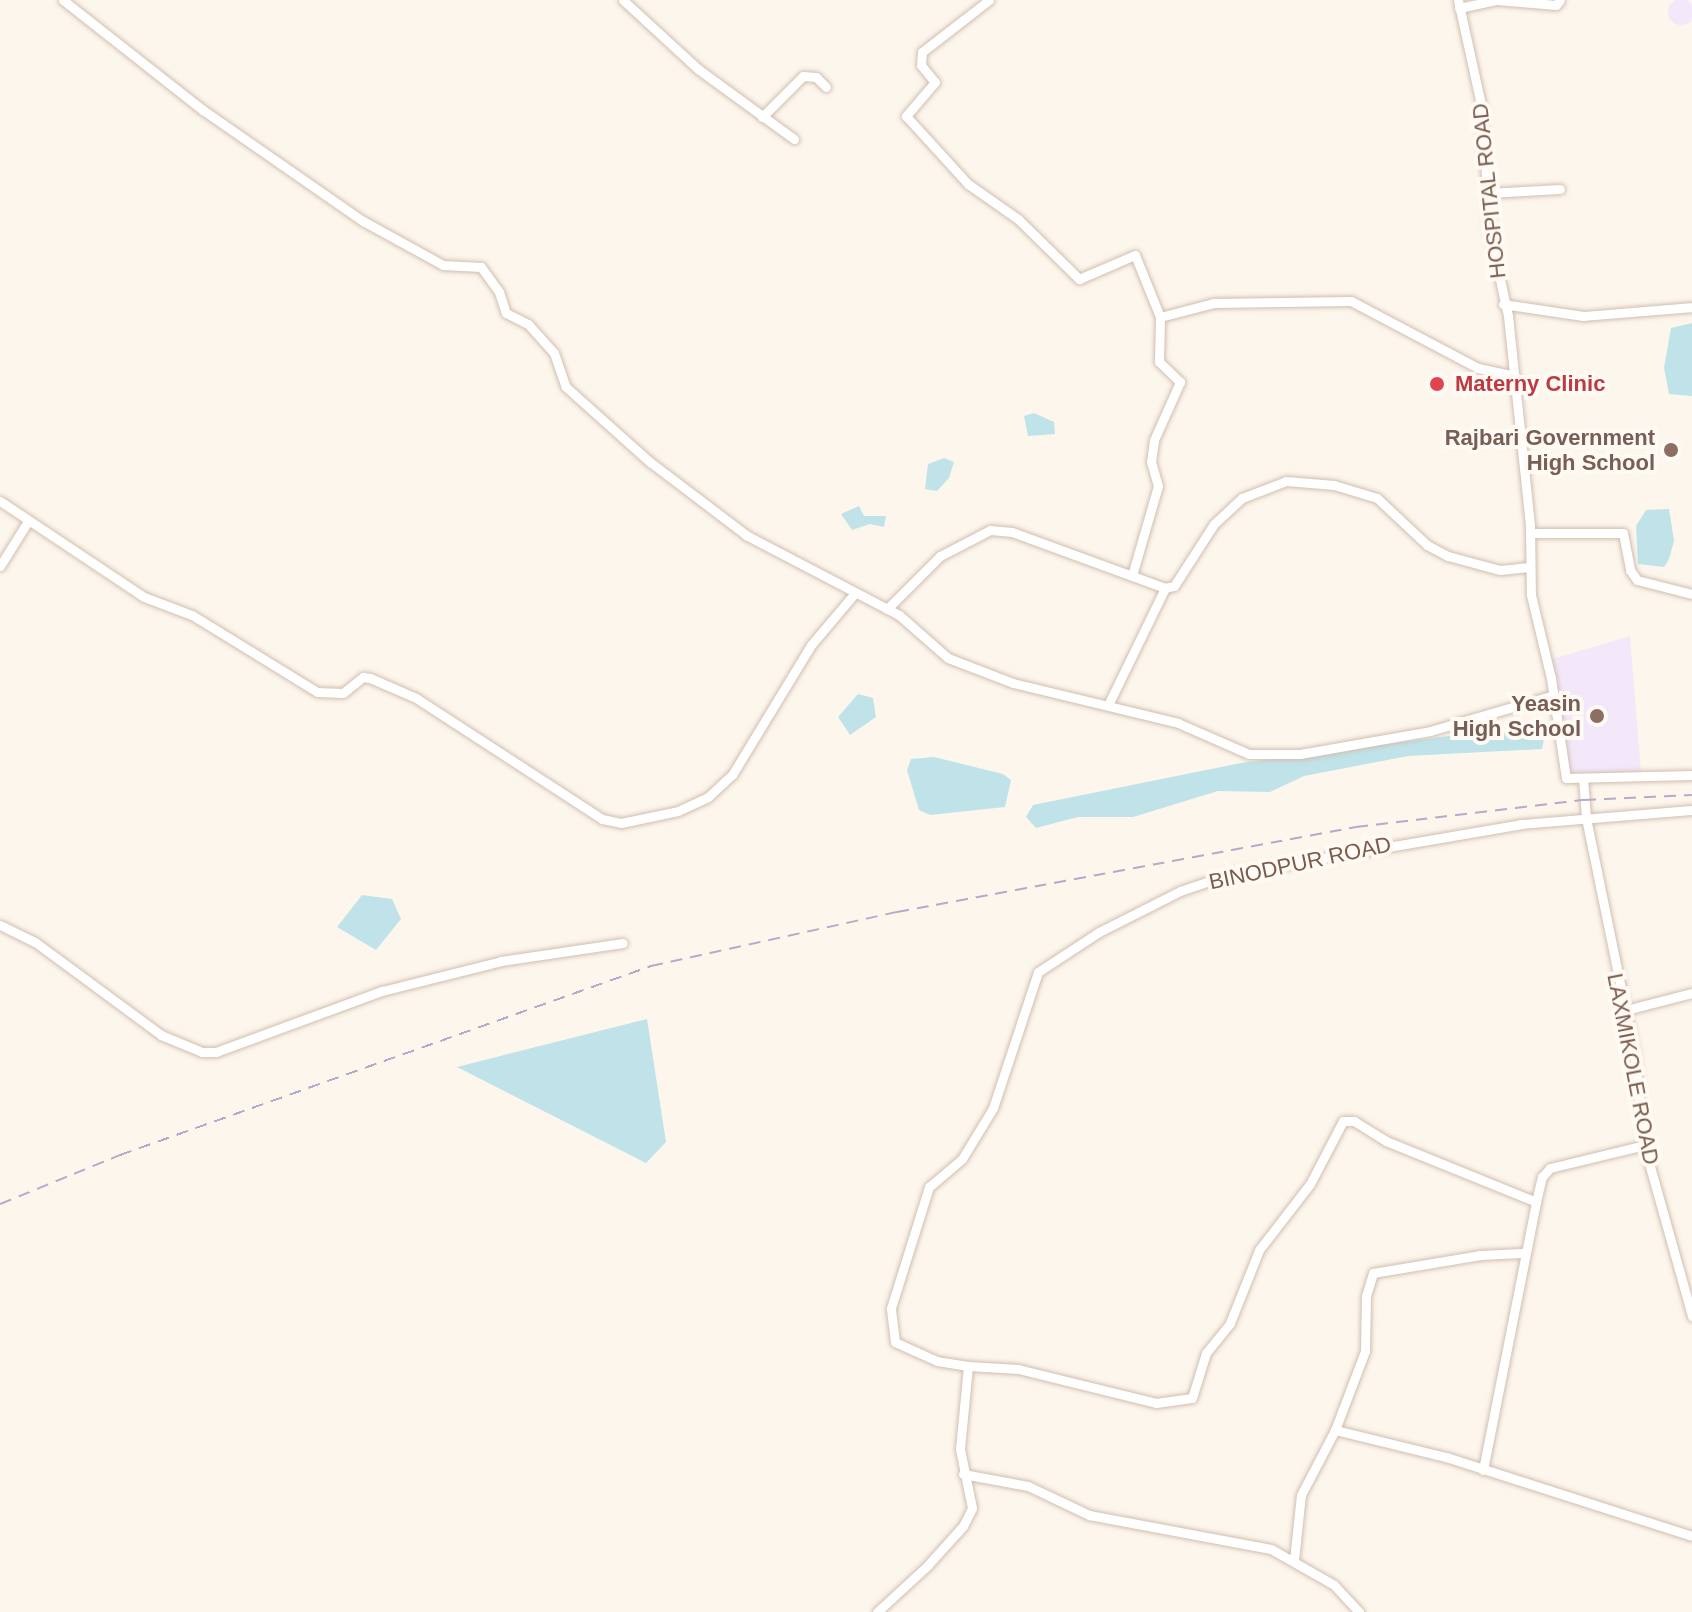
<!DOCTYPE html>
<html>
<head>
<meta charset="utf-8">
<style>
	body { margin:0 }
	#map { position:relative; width:1692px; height:1612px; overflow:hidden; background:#fdf6ec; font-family:Helvetica,sans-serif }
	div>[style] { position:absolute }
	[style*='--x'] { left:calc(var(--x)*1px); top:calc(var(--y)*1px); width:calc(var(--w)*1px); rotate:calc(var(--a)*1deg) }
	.education>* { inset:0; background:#f3e8fa }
	.round { border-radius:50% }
	.water>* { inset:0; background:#bfe3e8 }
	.roads { filter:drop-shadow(0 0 2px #d1beb0) drop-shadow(0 0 2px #d1beb0) }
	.minor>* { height:9px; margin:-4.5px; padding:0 4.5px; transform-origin:4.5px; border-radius:4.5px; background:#fff }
	.rail>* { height:2px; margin-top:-1px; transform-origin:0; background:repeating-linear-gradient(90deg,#b9a8c9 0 12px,transparent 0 20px) }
	.dots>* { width:22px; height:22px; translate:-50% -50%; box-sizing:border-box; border:4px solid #fffaf3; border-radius:50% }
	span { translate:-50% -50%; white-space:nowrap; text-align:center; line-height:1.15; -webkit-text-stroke:8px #fffaf3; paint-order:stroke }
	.street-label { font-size:22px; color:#7a5c4d }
	.health-label { font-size:22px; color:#be3a42; font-weight:700 }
	.left { translate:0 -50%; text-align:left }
	.education-label { font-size:22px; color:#785e54; font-weight:700 }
	.right { translate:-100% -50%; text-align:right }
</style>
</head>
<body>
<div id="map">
	<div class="education">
		<i class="round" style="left:1668px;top:-1px;width:26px;height:26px"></i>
		<i style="clip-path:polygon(1630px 636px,1641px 772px,1566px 776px,1549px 660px)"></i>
	</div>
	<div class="water">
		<i style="clip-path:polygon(1692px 323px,1692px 396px,1669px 394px,1664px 368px,1671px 328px)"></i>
		<i style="clip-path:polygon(1034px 413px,1054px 422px,1055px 434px,1028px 436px,1024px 416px)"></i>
		<i style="clip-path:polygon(944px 458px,954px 462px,949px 478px,937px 491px,925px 489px,928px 464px)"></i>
		<i style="clip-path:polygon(859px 506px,864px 516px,886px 516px,884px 527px,870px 524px,852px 530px,841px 514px)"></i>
		<i style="clip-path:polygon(1669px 509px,1674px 541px,1669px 559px,1664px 567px,1638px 564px,1636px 526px,1646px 510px)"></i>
		<i style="clip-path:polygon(858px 694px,873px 698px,876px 717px,850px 735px,838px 717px)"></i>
		<i style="clip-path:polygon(1525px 726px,1545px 735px,1542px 749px,1408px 756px,1304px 776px,1270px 792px,1218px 791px,1133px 817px,1078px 817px,1036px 828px,1026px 817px,1033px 805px,1241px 763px)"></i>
		<i style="clip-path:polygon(934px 757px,1003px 774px,1011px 780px,1005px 807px,930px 815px,919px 810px,907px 770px,911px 759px)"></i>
		<i style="clip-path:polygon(362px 895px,392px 899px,401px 919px,376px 950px,337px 927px)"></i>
		<i style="clip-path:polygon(647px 1019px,666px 1142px,646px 1163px,457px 1067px)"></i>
	</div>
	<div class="roads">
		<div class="minor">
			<i style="--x:63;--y:0;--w:178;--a:38.2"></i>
			<i style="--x:203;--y:110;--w:195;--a:34.8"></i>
			<i style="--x:363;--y:221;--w:91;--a:28.8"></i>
			<i style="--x:443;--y:265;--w:38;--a:3"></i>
			<i style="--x:481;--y:267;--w:31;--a:54"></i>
			<i style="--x:499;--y:292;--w:22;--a:72"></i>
			<i style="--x:506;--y:313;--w:25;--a:27"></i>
			<i style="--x:528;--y:324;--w:39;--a:48"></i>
			<i style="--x:554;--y:353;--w:36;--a:71"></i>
			<i style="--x:566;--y:387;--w:113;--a:41.8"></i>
			<i style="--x:650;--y:462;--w:121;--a:37.2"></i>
			<i style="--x:746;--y:535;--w:173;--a:27.6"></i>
			<i style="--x:899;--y:615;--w:65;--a:41.3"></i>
			<i style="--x:948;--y:658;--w:70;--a:21"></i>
			<i style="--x:1013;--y:683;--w:170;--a:13.6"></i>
			<i style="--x:1178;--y:723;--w:77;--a:23.6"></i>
			<i style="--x:1249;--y:754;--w:51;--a:0"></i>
			<i style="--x:1300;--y:754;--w:132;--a:-10"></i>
			<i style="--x:1430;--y:731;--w:129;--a:-16.2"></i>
			<i style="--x:623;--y:0;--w:102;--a:42.6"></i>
			<i style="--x:698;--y:69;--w:119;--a:36.1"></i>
			<i style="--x:989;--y:0;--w:85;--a:142.2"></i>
			<i style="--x:922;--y:52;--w:13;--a:94"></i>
			<i style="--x:921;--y:65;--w:22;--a:51"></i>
			<i style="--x:935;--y:82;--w:45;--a:130.5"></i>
			<i style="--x:906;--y:116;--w:92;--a:47.6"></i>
			<i style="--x:968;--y:184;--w:61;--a:35"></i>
			<i style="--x:1018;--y:219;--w:86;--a:44.5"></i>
			<i style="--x:1079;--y:279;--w:61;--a:-23.2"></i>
			<i style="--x:1135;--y:255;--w:67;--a:68"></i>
			<i style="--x:1160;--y:317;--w:56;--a:-14.5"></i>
			<i style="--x:1214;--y:303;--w:137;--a:-0.8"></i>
			<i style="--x:1351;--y:301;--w:144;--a:27.8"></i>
			<i style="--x:1478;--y:368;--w:38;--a:12"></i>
			<i style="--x:1458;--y:0;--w:107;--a:77.6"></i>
			<i style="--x:1481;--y:105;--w:129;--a:86"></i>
			<i style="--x:1490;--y:234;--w:84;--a:77.6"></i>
			<i style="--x:1508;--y:316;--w:211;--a:84"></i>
			<i style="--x:1530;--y:526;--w:69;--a:89.2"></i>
			<i style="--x:1531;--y:595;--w:85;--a:76.5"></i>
			<i style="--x:1551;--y:678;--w:101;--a:81.5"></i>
			<i style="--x:1566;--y:778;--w:126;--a:-1.4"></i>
			<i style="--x:1459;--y:8;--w:39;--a:-12"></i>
			<i style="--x:1497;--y:0;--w:59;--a:4.8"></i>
			<i style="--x:1556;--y:5;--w:6;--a:-51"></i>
			<i style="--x:762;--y:117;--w:58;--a:-45"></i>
			<i style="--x:803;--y:76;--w:13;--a:4"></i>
			<i style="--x:816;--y:77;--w:14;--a:45"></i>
			<i style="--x:1488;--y:193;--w:72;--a:-3.2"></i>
			<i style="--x:1503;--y:304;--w:81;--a:8.5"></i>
			<i style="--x:1583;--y:316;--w:109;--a:-4.7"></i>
			<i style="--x:0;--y:501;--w:173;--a:33.7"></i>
			<i style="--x:144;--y:597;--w:51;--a:20.6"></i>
			<i style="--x:192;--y:615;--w:147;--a:31.6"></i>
			<i style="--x:317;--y:692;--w:26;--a:2"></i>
			<i style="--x:343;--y:693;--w:26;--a:-39"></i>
			<i style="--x:363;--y:677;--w:7;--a:8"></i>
			<i style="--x:370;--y:678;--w:50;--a:23.5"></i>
			<i style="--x:416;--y:698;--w:222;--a:33"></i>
			<i style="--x:602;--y:819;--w:19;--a:12"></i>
			<i style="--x:621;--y:823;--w:58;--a:-11.9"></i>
			<i style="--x:678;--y:811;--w:33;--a:-25"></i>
			<i style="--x:708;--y:797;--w:33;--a:-43"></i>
			<i style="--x:732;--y:775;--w:152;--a:-58.7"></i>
			<i style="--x:811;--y:645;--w:68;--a:-49.8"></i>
			<i style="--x:1530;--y:533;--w:93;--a:0"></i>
			<i style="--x:1623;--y:533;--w:38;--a:79"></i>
			<i style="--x:1630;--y:570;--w:12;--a:55"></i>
			<i style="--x:1637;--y:580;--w:57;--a:14.3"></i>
			<i style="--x:0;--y:566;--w:53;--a:-58.1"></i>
			<i style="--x:1133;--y:572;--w:90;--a:-73.8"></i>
			<i style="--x:1158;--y:486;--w:25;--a:-106"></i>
			<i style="--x:1151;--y:462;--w:22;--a:-82"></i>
			<i style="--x:1154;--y:440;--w:64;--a:-65.9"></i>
			<i style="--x:1180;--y:382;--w:29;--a:-136"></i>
			<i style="--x:1159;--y:362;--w:45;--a:-88.7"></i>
			<i style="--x:887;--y:609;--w:75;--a:-45"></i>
			<i style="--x:940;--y:556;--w:56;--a:-27.5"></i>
			<i style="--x:990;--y:530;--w:22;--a:5"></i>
			<i style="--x:1012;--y:532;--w:163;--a:20.1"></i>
			<i style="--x:1165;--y:588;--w:9;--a:-13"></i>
			<i style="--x:1174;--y:586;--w:74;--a:-57.2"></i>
			<i style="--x:1214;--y:524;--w:38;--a:-43"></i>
			<i style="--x:1242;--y:498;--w:47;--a:-21.1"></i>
			<i style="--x:1286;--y:481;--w:48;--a:4.8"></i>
			<i style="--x:1334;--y:485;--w:45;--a:16.8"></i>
			<i style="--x:1377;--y:498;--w:69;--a:43.2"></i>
			<i style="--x:1427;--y:545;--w:24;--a:28"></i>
			<i style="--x:1448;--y:556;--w:54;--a:15.1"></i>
			<i style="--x:1500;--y:570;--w:30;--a:-6"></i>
			<i style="--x:1108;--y:705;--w:130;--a:-64"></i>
			<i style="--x:1583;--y:778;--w:40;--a:85.7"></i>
			<i style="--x:1586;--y:818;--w:238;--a:78.4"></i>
			<i style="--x:1634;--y:1051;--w:95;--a:83.9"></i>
			<i style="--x:1644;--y:1145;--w:178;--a:74.3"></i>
			<i style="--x:0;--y:925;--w:39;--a:26"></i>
			<i style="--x:35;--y:942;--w:157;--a:36.4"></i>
			<i style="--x:161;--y:1035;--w:44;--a:22.5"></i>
			<i style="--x:202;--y:1052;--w:14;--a:0"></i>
			<i style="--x:216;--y:1052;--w:177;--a:-20.2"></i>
			<i style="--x:382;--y:991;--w:123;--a:-14.1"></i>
			<i style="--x:501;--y:961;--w:123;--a:-8.4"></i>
			<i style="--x:1622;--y:1011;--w:72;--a:-14.4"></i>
			<i style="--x:968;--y:1366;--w:50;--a:3.4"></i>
			<i style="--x:1018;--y:1369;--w:142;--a:13.8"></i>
			<i style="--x:1156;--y:1403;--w:36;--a:-8"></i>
			<i style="--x:1192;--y:1398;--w:47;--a:-72.7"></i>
			<i style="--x:1206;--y:1353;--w:38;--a:-51"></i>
			<i style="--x:1230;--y:1323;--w:79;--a:-68.3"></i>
			<i style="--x:1259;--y:1250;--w:83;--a:-52.3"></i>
			<i style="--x:1310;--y:1184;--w:71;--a:-62.4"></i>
			<i style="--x:1343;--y:1121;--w:11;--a:0"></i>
			<i style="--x:1354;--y:1121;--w:38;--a:32"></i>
			<i style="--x:1386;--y:1141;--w:162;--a:22.1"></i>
			<i style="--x:1536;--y:1202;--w:26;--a:-77"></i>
			<i style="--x:1542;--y:1177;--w:12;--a:-48"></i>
			<i style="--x:1550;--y:1168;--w:97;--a:-13.7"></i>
			<i style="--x:1335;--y:1430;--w:114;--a:13.7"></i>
			<i style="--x:1446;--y:1457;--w:258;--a:17.8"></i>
			<i style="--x:1483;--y:1470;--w:273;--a:-78.8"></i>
			<i style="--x:963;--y:1474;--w:66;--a:10.5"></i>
			<i style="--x:1028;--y:1486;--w:68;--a:25.4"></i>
			<i style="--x:1089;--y:1515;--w:185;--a:10.6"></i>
			<i style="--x:1271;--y:1549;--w:73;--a:29.7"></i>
			<i style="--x:1334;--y:1585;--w:37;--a:47"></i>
			<i style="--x:1294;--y:1560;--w:65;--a:-83.9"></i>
			<i style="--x:1301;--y:1495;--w:73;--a:-62.4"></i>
			<i style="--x:1335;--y:1430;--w:85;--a:-69.2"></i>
			<i style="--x:1365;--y:1351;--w:55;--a:-89"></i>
			<i style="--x:1366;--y:1296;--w:24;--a:-73"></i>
			<i style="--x:1373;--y:1273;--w:109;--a:-9.5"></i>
			<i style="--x:1480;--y:1255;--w:42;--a:-2.7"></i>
			<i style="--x:877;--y:1612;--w:68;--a:-42.6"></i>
			<i style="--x:927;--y:1566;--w:54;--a:-48"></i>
			<i style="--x:963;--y:1526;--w:20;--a:-63"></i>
			<i style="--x:972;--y:1508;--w:60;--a:-101.5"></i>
			<i style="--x:960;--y:1449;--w:83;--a:-84.5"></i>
			<i style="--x:968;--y:1366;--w:31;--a:-171"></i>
			<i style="--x:937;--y:1361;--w:46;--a:-155.7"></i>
			<i style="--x:895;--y:1342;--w:34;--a:-97"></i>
			<i style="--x:891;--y:1308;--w:127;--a:-72.6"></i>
			<i style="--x:929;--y:1187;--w:43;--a:-40.3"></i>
			<i style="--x:962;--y:1159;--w:60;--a:-58.7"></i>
			<i style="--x:993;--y:1108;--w:143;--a:-71.7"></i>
			<i style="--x:1038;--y:972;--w:73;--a:-33.3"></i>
			<i style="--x:1099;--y:932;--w:91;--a:-26.8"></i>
			<i style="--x:1180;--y:891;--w:53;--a:-18.8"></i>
			<i style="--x:1230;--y:874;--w:295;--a:-9.7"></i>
			<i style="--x:1521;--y:824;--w:172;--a:-4.7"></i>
		</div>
	</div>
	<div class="rail">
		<i style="--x:0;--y:1204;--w:130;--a:-22.2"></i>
		<i style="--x:120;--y:1155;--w:564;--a:-19.59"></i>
		<i style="--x:651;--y:966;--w:252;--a:-12.4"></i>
		<i style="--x:897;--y:912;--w:467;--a:-10.5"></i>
		<i style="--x:1356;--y:827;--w:230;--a:-6.8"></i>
		<i style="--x:1584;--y:800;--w:108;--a:-2.7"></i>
	</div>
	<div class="dots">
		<i style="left:1437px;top:384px;background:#e0444e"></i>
		<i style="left:1671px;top:450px;background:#8d6e63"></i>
		<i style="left:1597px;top:716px;background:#8d6e63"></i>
	</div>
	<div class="street-label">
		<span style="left:1489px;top:191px;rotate:-96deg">HOSPITAL ROAD</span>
		<span style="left:1300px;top:863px;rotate:-12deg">BINODPUR ROAD</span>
		<span style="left:1633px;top:1069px;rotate:79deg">LAXMIKOLE ROAD</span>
	</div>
	<div class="health-label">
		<span class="left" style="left:1455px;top:384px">Materny Clinic</span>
	</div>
	<div class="education-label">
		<span class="right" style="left:1655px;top:450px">Rajbari Government<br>High School</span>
		<span class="right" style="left:1581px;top:716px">Yeasin<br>High School</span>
	</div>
</div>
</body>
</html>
